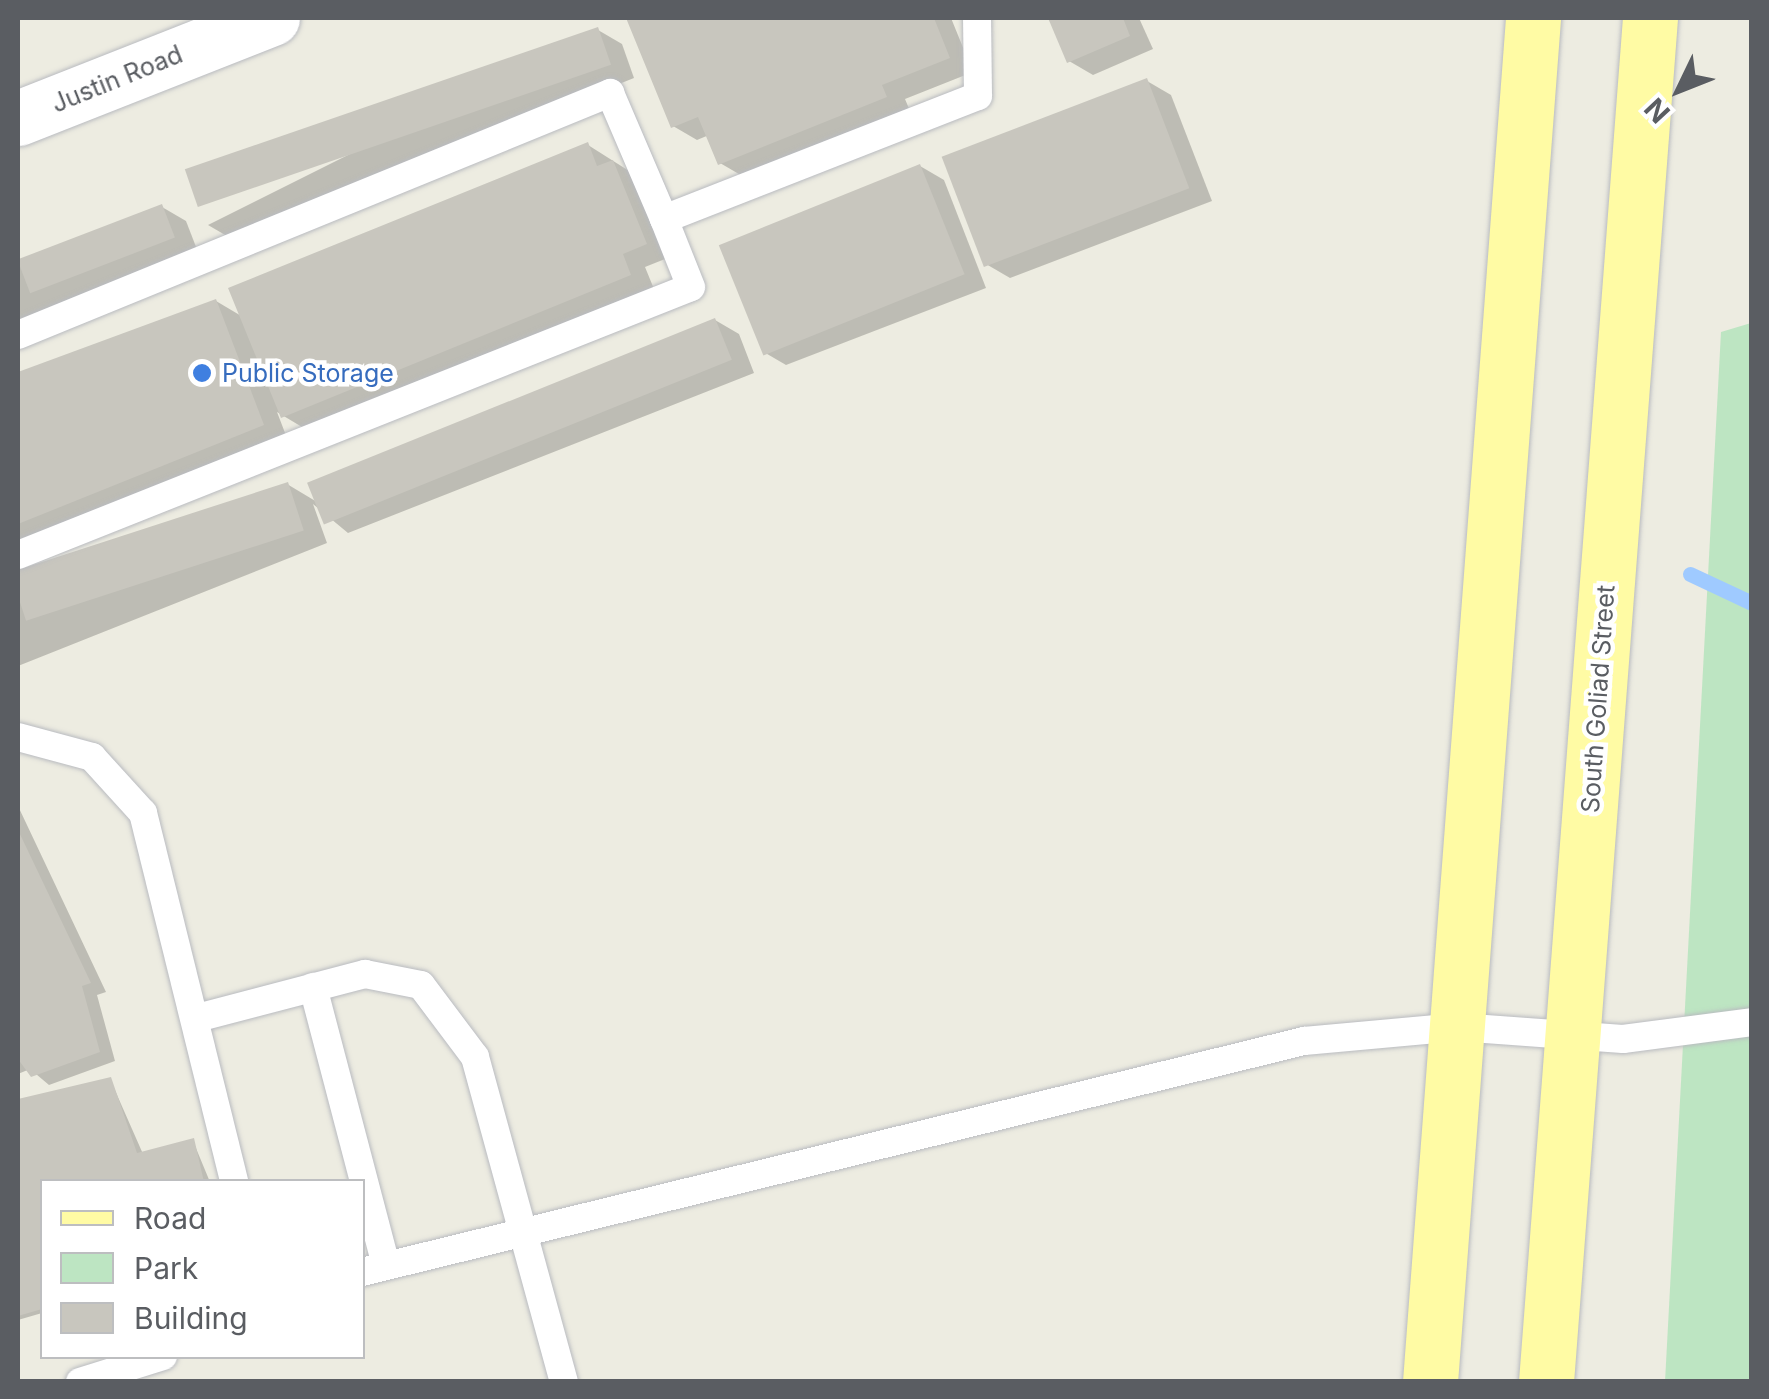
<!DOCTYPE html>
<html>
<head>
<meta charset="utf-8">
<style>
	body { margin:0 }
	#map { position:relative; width:1769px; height:1399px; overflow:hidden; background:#edece1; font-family:Inter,sans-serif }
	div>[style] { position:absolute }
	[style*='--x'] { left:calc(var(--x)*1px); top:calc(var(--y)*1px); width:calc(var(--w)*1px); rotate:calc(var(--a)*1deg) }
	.green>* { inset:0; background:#bde5c2 }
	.shadow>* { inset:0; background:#0003 }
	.stream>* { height:15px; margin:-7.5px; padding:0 7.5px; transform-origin:7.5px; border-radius:7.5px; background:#9fcaff }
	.building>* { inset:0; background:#c8c6be; transform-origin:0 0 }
	.roads { filter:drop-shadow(0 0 2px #b9bbc0) drop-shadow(0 0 2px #b9bbc0) }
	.service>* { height:28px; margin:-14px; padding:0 14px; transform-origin:14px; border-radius:14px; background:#fff }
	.tertiary>* { height:55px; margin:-27.5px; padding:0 27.5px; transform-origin:27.5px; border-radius:27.5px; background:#fff }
	.primary>* { height:55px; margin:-27.5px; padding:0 27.5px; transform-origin:27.5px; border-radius:27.5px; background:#fffba4 }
	.dots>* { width:28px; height:28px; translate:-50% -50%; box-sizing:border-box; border:5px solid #fff; border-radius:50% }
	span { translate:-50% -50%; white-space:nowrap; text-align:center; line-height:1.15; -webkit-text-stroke:9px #fff; paint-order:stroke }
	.street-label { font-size:25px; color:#5a5d62 }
	.shop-label { font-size:25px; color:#366cbe }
	.left { translate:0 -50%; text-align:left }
	.frame { position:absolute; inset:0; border:20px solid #5a5d62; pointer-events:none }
	.legend { position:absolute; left:40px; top:1179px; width:325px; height:180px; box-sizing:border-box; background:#fff; border:2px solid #bdbec0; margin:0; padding:12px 18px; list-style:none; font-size:30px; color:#5a5d62 }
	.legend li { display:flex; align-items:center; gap:20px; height:50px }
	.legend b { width:50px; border:2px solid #bdbec0 }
	.north { position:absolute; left:1629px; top:40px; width:100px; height:100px; -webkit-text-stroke:8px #fff; paint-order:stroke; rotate:227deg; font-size:28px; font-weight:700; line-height:40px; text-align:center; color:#5a5d62 }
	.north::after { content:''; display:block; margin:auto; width:35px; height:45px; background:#5a5d62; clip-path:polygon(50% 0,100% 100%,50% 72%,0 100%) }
</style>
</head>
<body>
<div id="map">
	<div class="green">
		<i style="clip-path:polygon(1751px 323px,1751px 1381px,1665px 1382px,1721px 332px)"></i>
	</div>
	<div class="shadow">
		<i style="clip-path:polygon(951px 18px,973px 72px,905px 99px,910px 111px,744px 177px,720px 163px,709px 135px,697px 140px,673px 126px,629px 19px)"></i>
		<i style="clip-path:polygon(1050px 18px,1139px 18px,1153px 49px,1093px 75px,1069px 61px)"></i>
		<i style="clip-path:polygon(598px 30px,622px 44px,634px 78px,232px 239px,208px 225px)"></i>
		<i style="clip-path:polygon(1147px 81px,1171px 95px,1212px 201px,1010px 278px,986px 264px)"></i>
		<i style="clip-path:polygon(588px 145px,637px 176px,670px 257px,645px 267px,654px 289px,307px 430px,277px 412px,287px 438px,18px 547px,18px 375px,216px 301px,243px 317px)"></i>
		<i style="clip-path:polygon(920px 166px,944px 180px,986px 288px,786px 365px,762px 351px)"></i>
		<i style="clip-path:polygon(162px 207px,186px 221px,198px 252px,18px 324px,18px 265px)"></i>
		<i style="clip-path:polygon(715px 320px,739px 334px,754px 373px,348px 533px,313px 504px,327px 543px,18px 666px,18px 595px,287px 484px,317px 502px)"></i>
		<i style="clip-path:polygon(18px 806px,106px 992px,97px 995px,115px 1061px,49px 1085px,30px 1069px,18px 1074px)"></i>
		<i style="clip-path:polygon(110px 1079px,143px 1154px,193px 1141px,210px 1182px,42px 1182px,42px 1313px,18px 1320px,18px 1102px)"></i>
	</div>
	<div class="stream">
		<i style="--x:1690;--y:574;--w:68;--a:25.1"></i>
	</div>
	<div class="building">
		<i style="clip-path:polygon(626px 18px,934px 18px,950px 58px,882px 85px,887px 97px,718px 165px,698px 117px,671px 128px)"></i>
		<i style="clip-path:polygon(1048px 18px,1123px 18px,1130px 36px,1067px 63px)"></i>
		<i style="left:598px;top:27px;width:40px;height:437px;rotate:71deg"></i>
		<i style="left:1147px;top:78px;width:118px;height:220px;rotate:69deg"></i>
		<i style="clip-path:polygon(588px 142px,597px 166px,613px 160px,647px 244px,623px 254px,631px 275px,281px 418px,228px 288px)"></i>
		<i style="left:920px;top:164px;width:119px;height:217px;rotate:68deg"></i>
		<i style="left:162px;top:204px;width:36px;height:155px;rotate:69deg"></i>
		<i style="clip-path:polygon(216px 299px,264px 425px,18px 524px,18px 372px)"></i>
		<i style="left:715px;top:318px;width:45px;height:440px;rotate:68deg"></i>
		<i style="left:288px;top:482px;width:51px;height:292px;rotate:72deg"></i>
		<i style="clip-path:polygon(18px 830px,91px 983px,82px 986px,100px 1052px,31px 1077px,18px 1059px)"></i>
		<i style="clip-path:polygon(111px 1077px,137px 1153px,194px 1138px,204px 1182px,42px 1182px,42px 1309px,18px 1316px,18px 1099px)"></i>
	</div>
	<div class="roads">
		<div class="service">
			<i style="--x:18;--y:335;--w:640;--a:-22.23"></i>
			<i style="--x:610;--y:93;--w:137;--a:66.8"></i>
			<i style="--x:664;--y:219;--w:337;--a:-21.4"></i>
			<i style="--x:978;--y:96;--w:78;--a:-90.7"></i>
			<i style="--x:18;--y:555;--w:724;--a:-21.71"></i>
			<i style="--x:691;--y:287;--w:73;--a:-111.7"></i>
			<i style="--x:18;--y:737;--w:77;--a:15.1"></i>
			<i style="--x:92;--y:757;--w:76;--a:47.7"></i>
			<i style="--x:143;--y:813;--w:380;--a:76.1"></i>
			<i style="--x:313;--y:987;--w:288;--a:75.3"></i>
			<i style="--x:197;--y:1018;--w:174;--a:-14.7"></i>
			<i style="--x:365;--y:974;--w:57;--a:11.1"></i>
			<i style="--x:421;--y:985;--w:90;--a:53.1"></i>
			<i style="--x:475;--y:1057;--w:337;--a:74.7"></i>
			<i style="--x:362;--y:1272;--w:970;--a:-13.78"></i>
			<i style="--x:1304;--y:1041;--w:155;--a:-5.2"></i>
			<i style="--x:1458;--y:1027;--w:165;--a:4.2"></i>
			<i style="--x:1623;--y:1039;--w:130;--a:-7.5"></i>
			<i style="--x:80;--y:1382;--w:87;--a:-17.4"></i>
		</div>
		<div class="tertiary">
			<i style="--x:18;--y:118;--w:273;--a:-21.5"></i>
		</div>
		<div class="primary">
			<i style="--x:1430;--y:1382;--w:1368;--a:-85.68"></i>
			<i style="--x:1546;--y:1382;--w:1368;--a:-85.64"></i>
		</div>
	</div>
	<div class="dots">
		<i style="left:202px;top:373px;background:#3f7fe0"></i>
	</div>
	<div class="street-label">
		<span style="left:117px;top:79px;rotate:-22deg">Justin Road</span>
		<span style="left:1598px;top:699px;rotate:-86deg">South Goliad Street</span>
	</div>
	<div class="shop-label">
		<span class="left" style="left:222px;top:373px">Public Storage</span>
	</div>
	<div class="frame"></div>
	<ul class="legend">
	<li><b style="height:12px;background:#fffba4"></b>Road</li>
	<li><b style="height:28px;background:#bde5c2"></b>Park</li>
	<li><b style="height:28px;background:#c8c6be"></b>Building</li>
	</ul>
	<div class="north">N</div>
</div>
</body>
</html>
